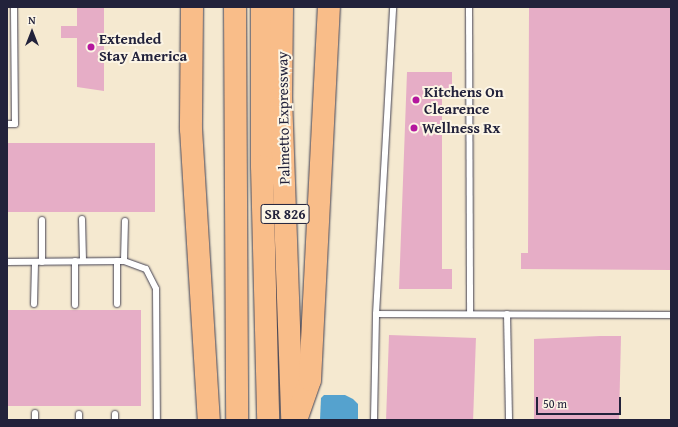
<!DOCTYPE html>
<html>
<head>
<meta charset="utf-8">
<style>
	body { margin:0 }
	#map { position:relative; width:678px; height:427px; overflow:hidden; background:#f5e9d0; font-family:"Gentium Book Plus",serif }
	div>[style] { position:absolute }
	[style*='--x'] { left:calc(var(--x)*1px); top:calc(var(--y)*1px); width:calc(var(--w)*1px); rotate:calc(var(--a)*1deg) }
	.water>* { inset:0; background:#55a2ce }
	.building>* { inset:0; background:#e6adc6; transform-origin:0 0 }
	.roads { filter:drop-shadow(0 0 1px #424051) drop-shadow(0 0 1px #424051) }
	.service>* { height:6px; margin:-3px; padding:0 3px; transform-origin:3px; border-radius:3px; background:#fff }
	.motorway>* { height:22px; margin:-11px; padding:0 11px; transform-origin:11px; border-radius:11px; background:#f9bd89 }
	.dots>* { width:11px; height:11px; translate:-50% -50%; box-sizing:border-box; border:2px solid #fcf5e5; border-radius:50% }
	span { translate:-50% -50%; white-space:nowrap; text-align:center; line-height:1.15; -webkit-text-stroke:4px #fcf5e5; paint-order:stroke }
	.shield-label span { padding:1px 3px; background:#fcf5e5; border:1px solid; border-radius:3px; -webkit-text-stroke-width:0 }
	.shield-label { font-size:14px; color:#22223b; font-weight:700 }
	.poi-label { font-size:15px; color:#22223b; font-weight:700 }
	.left { translate:0 -50%; text-align:left }
	.street-label { font-size:15px; color:#22223b }
	.frame { position:absolute; inset:0; border:8px solid #22223b; pointer-events:none }
	.north { position:absolute; left:12px; top:12px; width:40px; height:40px; -webkit-text-stroke:3px #fcf5e5; paint-order:stroke; rotate:0deg; font-size:11px; font-weight:700; line-height:16px; text-align:center; color:#22223b }
	.north::after { content:''; display:block; margin:auto; width:14px; height:18px; background:#22223b; clip-path:polygon(50% 0,100% 100%,50% 72%,0 100%) }
	.scale { position:absolute; left:536px; top:397px; width:85px; height:18px; box-sizing:border-box; border:2px solid #22223b; border-top:0; padding-left:5px; font-size:12px; line-height:14px; white-space:nowrap; color:#22223b; -webkit-text-stroke:3px #fcf5e5; paint-order:stroke }
</style>
</head>
<body>
<div id="map">
	<div class="water">
		<i style="clip-path:polygon(324px 395px,345px 395px,353px 399px,358px 404px,358px 420px,320px 420px,321px 398px)"></i>
	</div>
	<div class="building">
		<i style="clip-path:polygon(77px 7px,104px 7px,104px 91px,77px 87px,77px 38px,61px 38px,61px 26px,77px 26px)"></i>
		<i style="clip-path:polygon(529px 7px,671px 7px,671px 270px,521px 269px,521px 253px,528px 253px)"></i>
		<i style="clip-path:polygon(407px 72px,452px 72px,452px 92px,442px 92px,442px 269px,452px 269px,452px 289px,399px 289px)"></i>
		<i style="left:7px;top:143px;width:148px;height:69px"></i>
		<i style="left:7px;top:310px;width:134px;height:96px"></i>
		<i style="left:389px;top:335px;width:87px;height:85px;rotate:2deg"></i>
		<i style="clip-path:polygon(600px 336px,621px 336px,619px 420px,534px 420px,534px 339px)"></i>
	</div>
	<div class="roads">
		<div class="service">
			<i style="--x:469;--y:7;--w:307;--a:89.8"></i>
			<i style="--x:7;--y:124;--w:8;--a:0"></i>
			<i style="--x:15;--y:124;--w:117;--a:-90.5"></i>
			<i style="--x:82;--y:219;--w:42;--a:88.6"></i>
			<i style="--x:42;--y:220;--w:42;--a:90"></i>
			<i style="--x:75;--y:261;--w:44;--a:90"></i>
			<i style="--x:124;--y:261;--w:23;--a:20"></i>
			<i style="--x:146;--y:269;--w:22;--a:63"></i>
			<i style="--x:156;--y:289;--w:131;--a:89.6"></i>
			<i style="--x:7;--y:262;--w:117;--a:-0.5"></i>
			<i style="--x:124;--y:261;--w:40;--a:-88.6"></i>
			<i style="--x:34;--y:304;--w:42;--a:-88.6"></i>
			<i style="--x:117;--y:304;--w:43;--a:-90"></i>
			<i style="--x:376;--y:314;--w:295;--a:0.2"></i>
			<i style="--x:507;--y:314;--w:106;--a:88.9"></i>
			<i style="--x:35;--y:413;--w:7;--a:90"></i>
			<i style="--x:79;--y:414;--w:6;--a:90"></i>
			<i style="--x:115;--y:414;--w:6;--a:90"></i>
			<i style="--x:374;--y:420;--w:106;--a:-88.9"></i>
			<i style="--x:376;--y:314;--w:307;--a:-86.8"></i>
		</div>
		<div class="motorway">
			<i style="--x:192;--y:7;--w:122;--a:90.5"></i>
			<i style="--x:191;--y:129;--w:292;--a:86.5"></i>
			<i style="--x:235;--y:7;--w:413;--a:89.7"></i>
			<i style="--x:262;--y:7;--w:159;--a:90"></i>
			<i style="--x:262;--y:166;--w:254;--a:88.6"></i>
			<i style="--x:282;--y:7;--w:90;--a:90.6"></i>
			<i style="--x:281;--y:97;--w:322;--a:88"></i>
			<i style="--x:296;--y:420;--w:42;--a:-70.7"></i>
			<i style="--x:310;--y:380;--w:373;--a:-87.1"></i>
		</div>
	</div>
	<div class="dots">
		<i style="left:91px;top:47px;background:#b5179e"></i>
		<i style="left:416px;top:100px;background:#b5179e"></i>
		<i style="left:414px;top:128px;background:#b5179e"></i>
	</div>
	<div class="shield-label">
		<span style="left:285px;top:214px">SR 826</span>
	</div>
	<div class="poi-label">
		<span class="left" style="left:99px;top:47px">Extended<br>Stay America</span>
		<span class="left" style="left:424px;top:100px">Kitchens On<br>Clearence</span>
		<span class="left" style="left:422px;top:128px">Wellness Rx</span>
	</div>
	<div class="street-label">
		<span style="left:283px;top:118px;rotate:-91deg">Palmetto Expressway</span>
	</div>
	<div class="frame"></div>
	<div class="north">N</div>
	<div class="scale">50 m</div>
</div>
</body>
</html>
